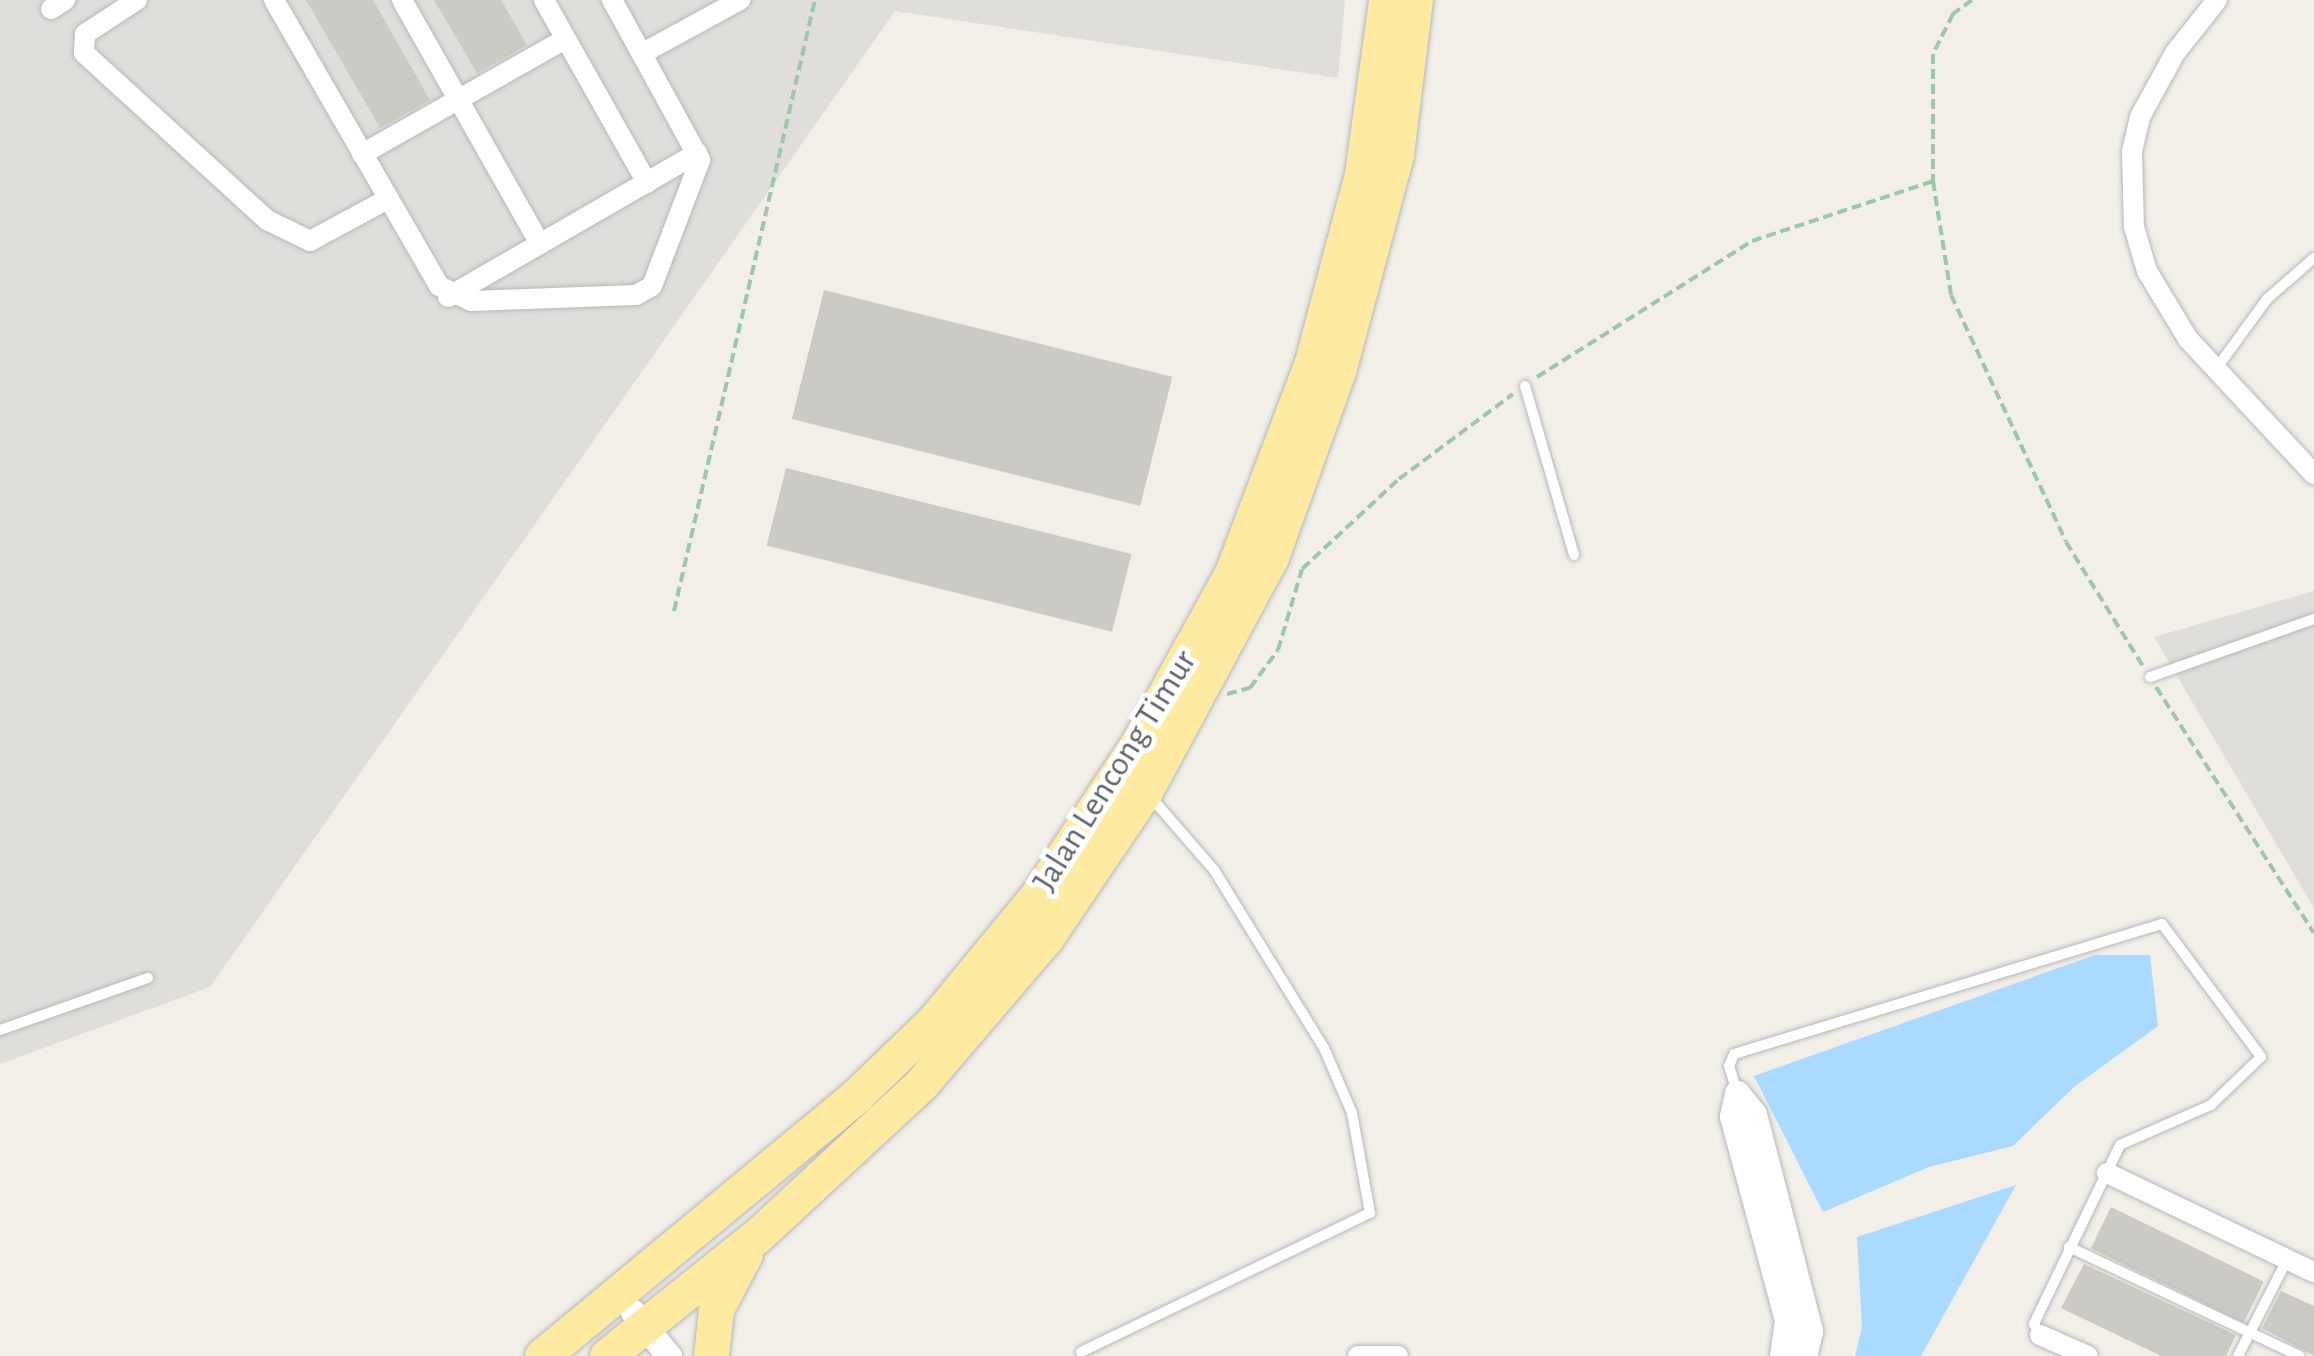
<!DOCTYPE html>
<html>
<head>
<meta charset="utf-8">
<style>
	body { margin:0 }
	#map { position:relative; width:2314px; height:1356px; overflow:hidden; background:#f1efe8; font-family:"Alegreya Sans",sans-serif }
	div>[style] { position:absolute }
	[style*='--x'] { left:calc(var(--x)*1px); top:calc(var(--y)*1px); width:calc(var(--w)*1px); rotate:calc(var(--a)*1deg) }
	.industrial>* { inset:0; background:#e0deda }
	.water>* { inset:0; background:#aadaff }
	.building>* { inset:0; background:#cccac5; transform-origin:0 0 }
	.path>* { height:4px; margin-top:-2px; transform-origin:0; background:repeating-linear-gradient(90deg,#9cc7a9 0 10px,transparent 0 15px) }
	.roads { filter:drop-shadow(0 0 2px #b5b8bc) drop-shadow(0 0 2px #b5b8bc) }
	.service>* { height:10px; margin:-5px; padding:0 5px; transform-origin:5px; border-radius:5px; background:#fff }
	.minor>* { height:20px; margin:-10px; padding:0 10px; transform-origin:10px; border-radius:10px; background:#fff }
	.tertiary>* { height:25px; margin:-12.5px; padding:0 12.5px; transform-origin:12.5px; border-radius:12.5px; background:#fff }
	.trunk>* { height:35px; margin:-17.5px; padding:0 17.5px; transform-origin:17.5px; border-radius:17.5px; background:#feeaa1 }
	span { translate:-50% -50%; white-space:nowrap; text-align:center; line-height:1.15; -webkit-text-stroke:10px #fff; paint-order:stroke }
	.street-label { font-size:35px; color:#5f6368 }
</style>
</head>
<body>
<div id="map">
	<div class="industrial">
		<i style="clip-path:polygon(0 0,1345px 0,1338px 78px,895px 11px,210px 987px,0 1064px)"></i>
		<i style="clip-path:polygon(2314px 591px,2314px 908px,2154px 637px)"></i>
	</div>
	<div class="water">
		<i style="clip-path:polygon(2095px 955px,2150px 955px,2158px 1026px,2074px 1087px,2013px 1146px,1929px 1167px,1823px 1212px,1754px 1076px)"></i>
		<i style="clip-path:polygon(2016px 1185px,1921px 1356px,1855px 1356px,1862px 1327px,1857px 1237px)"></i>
	</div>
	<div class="building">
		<i style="clip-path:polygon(306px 0,373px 0,430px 100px,380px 128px)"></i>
		<i style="clip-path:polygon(434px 0,501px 0,527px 45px,477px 73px)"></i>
		<i style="left:824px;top:290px;width:359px;height:133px;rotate:14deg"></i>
		<i style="left:786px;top:468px;width:356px;height:80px;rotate:14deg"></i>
		<i style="left:2111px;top:1207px;width:170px;height:46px;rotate:26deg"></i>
		<i style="clip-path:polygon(2084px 1264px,2236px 1335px,2226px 1356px,2161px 1356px,2061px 1308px)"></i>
		<i style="clip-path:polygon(2281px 1291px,2314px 1306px,2314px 1356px,2262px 1328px)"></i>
	</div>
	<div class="path">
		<i style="--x:1972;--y:0;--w:24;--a:144"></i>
		<i style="--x:1953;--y:14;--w:45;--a:116.6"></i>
		<i style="--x:1933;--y:54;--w:127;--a:90"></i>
		<i style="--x:1933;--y:181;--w:115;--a:81"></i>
		<i style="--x:1951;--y:295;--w:272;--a:65"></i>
		<i style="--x:2066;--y:542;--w:146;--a:58.2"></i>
		<i style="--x:1537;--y:377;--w:254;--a:-32.3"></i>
		<i style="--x:1752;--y:241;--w:191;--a:-18.3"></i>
		<i style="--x:674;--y:611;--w:627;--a:-77.01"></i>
		<i style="--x:2156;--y:687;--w:292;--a:57.3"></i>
		<i style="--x:1227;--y:694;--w:24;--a:-15"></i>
		<i style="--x:1250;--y:688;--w:47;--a:-53.6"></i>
		<i style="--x:1278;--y:650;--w:84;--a:-73.5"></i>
		<i style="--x:1302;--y:569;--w:132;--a:-42.9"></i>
		<i style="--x:1399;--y:479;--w:142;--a:-36.7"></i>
	</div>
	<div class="roads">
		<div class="service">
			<i style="--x:2216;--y:369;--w:87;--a:-53.9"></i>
			<i style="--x:2267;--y:299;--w:62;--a:-41.1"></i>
			<i style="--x:1525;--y:386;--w:176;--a:73.8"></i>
			<i style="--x:2150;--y:677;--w:174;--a:-19.5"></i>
			<i style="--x:0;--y:1030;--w:157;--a:-19.4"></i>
			<i style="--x:1737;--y:1092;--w:27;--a:-107"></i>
			<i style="--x:1729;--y:1066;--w:13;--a:-67"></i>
			<i style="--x:1734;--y:1054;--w:447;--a:-16.9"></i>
			<i style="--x:2162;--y:924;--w:166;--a:53.3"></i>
			<i style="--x:2261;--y:1057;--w:69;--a:136.2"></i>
			<i style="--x:2211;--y:1105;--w:99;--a:156.3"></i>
			<i style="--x:2120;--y:1145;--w:199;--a:115.7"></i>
			<i style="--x:2034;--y:1324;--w:13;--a:61"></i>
			<i style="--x:2069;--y:1247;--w:255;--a:25.3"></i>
			<i style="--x:1081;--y:1352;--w:321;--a:-25.7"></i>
			<i style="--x:1370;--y:1213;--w:102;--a:-100.2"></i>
			<i style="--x:1352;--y:1113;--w:71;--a:-113.3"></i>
			<i style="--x:1324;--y:1048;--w:209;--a:-121.7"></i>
			<i style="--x:1214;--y:870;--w:99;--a:-130.9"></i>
			<i style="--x:2238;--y:1356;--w:108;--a:-63"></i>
		</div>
		<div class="minor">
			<i style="--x:137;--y:0;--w:62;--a:146.8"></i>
			<i style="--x:85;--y:34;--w:19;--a:93"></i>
			<i style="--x:84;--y:53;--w:248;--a:42.4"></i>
			<i style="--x:267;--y:220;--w:48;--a:26"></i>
			<i style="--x:310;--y:241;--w:89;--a:-28.3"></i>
			<i style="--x:274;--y:0;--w:330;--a:60"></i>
			<i style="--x:439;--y:286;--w:35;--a:25"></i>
			<i style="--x:471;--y:301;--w:165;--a:-2.1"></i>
			<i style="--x:636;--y:295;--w:18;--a:-29"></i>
			<i style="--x:652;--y:286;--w:135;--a:-69.1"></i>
			<i style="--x:700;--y:160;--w:183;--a:-118.8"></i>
			<i style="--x:402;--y:0;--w:280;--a:60.5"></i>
			<i style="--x:544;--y:0;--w:210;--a:60.6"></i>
			<i style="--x:2217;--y:0;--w:68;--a:128.4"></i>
			<i style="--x:2175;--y:53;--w:73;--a:118.7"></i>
			<i style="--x:2140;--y:117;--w:36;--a:103"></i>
			<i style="--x:2132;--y:152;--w:75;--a:88.5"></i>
			<i style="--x:2134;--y:227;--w:46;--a:73.5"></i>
			<i style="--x:2147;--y:271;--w:79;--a:58.9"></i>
			<i style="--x:2188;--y:339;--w:185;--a:47"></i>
			<i style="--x:51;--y:9;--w:17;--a:-33"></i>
			<i style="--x:643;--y:53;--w:111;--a:-28.7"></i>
			<i style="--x:362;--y:154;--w:233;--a:-29.5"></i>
			<i style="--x:448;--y:297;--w:288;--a:-30"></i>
			<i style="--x:2107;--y:1173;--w:229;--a:25.6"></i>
			<i style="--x:2040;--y:1335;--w:52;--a:23.6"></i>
			<i style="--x:1358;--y:1356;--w:40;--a:0"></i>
		</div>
		<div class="tertiary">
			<i style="--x:1737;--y:1093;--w:27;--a:51"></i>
			<i style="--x:1754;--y:1114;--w:224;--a:75.5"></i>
			<i style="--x:1810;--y:1331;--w:26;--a:103"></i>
			<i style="--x:1737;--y:1093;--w:24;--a:102"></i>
			<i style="--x:1732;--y:1116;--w:211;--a:74.9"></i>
			<i style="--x:1787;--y:1320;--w:36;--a:98"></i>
			<i style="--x:633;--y:1312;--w:57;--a:50.7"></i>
		</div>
		<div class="trunk">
			<i style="--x:542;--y:1356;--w:409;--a:-39.6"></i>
			<i style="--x:857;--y:1095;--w:107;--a:-43.9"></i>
			<i style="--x:934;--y:1021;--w:162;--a:-50.5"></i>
			<i style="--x:1037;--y:896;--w:181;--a:-56.5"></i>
			<i style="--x:1137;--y:745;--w:196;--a:-61.1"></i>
			<i style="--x:1232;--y:573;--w:226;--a:-69.2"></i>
			<i style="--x:1312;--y:362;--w:195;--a:-75.1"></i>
			<i style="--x:1362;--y:174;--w:176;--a:-82.1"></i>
			<i style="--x:607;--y:1356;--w:192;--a:-38.7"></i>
			<i style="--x:757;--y:1236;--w:225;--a:-42.8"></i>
			<i style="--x:922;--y:1083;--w:191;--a:-49.5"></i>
			<i style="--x:1046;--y:938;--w:177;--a:-56"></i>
			<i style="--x:1145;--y:791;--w:266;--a:-61.7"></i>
			<i style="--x:1271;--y:557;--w:198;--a:-70.2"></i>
			<i style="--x:1338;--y:371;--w:225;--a:-75"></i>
			<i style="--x:1396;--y:154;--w:155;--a:-83"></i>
			<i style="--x:711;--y:1356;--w:47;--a:-83.9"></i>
			<i style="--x:716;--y:1309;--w:62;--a:-62.2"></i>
		</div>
	</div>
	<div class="street-label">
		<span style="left:1115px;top:771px;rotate:-58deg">Jalan Lencong Timur</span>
	</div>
</div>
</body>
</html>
